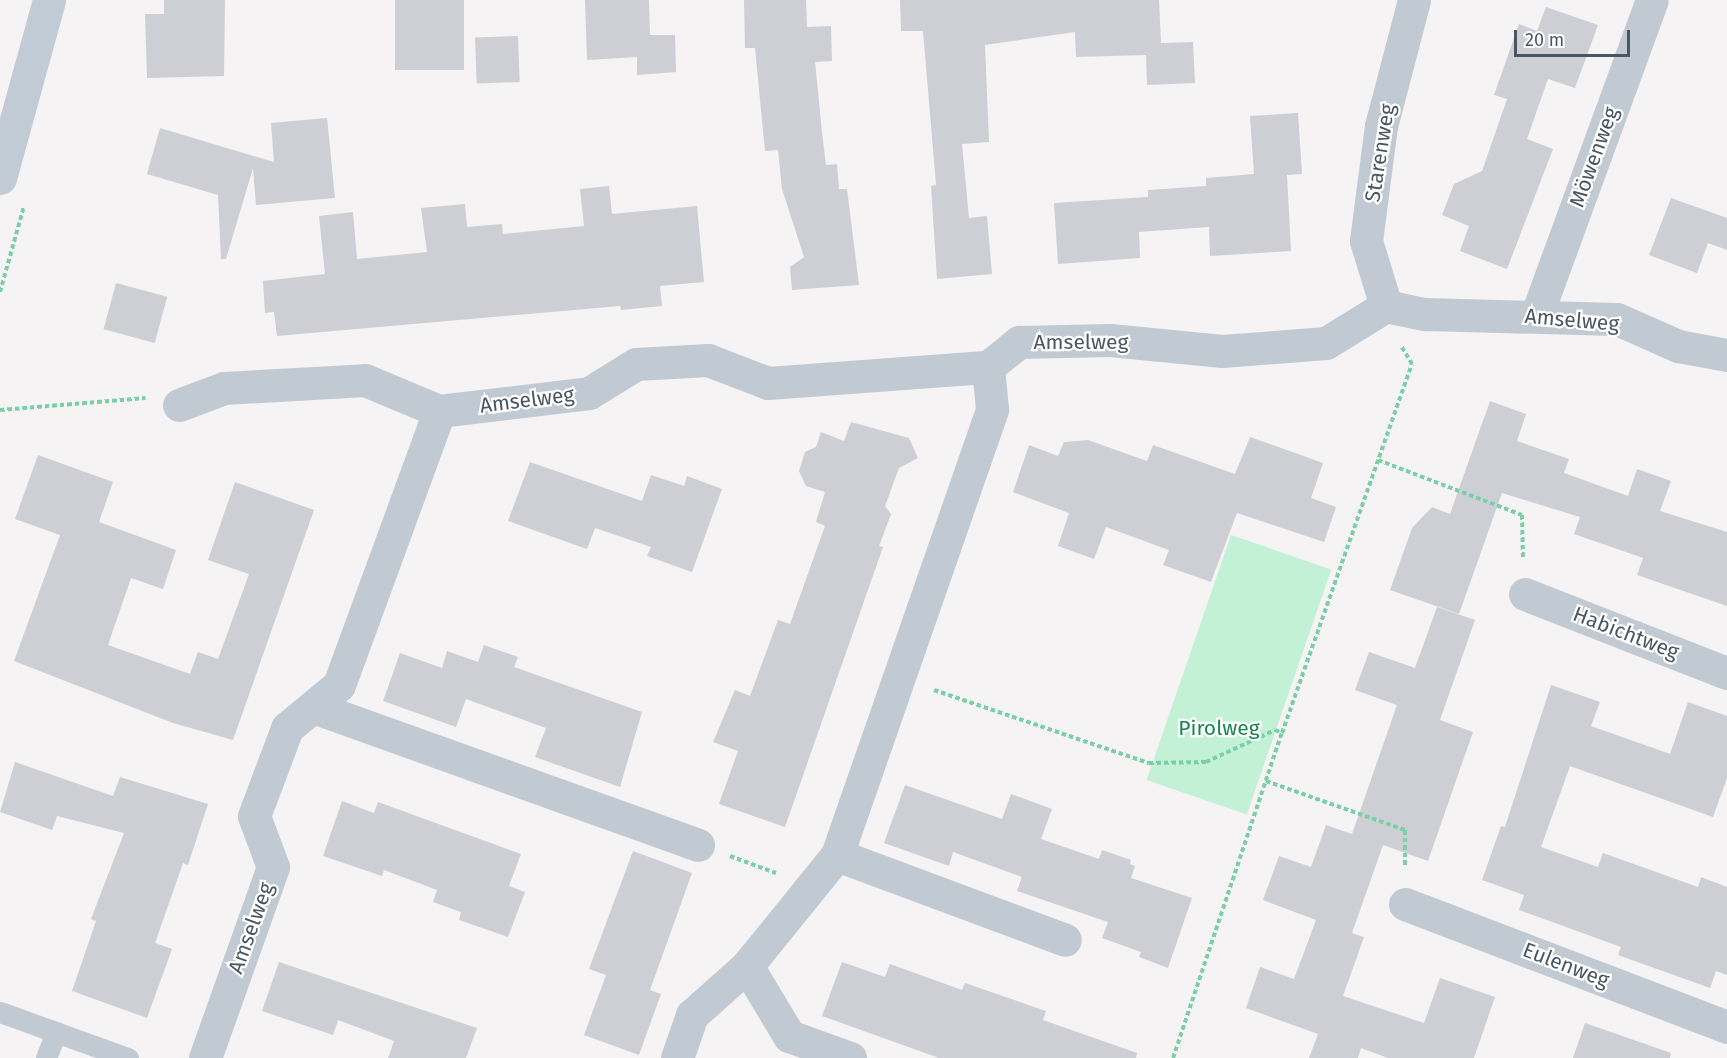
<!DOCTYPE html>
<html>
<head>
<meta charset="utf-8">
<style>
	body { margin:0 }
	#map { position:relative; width:1727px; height:1058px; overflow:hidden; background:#f5f3f3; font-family:"Fira Sans",sans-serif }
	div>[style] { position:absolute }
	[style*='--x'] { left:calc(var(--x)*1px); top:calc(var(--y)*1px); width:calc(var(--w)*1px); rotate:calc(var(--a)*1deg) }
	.green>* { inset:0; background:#c3f1d5; transform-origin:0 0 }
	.building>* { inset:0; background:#cdcfd5; transform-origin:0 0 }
	.path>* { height:4px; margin-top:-2px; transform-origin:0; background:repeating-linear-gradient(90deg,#7ad0a6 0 4.5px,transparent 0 7.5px) }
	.service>* { height:21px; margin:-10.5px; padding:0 10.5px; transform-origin:10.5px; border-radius:10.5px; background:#c1cad2 }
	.minor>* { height:33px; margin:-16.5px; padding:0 16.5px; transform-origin:16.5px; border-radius:16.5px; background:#c1cad2 }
	.secondary>* { height:33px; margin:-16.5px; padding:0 16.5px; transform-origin:16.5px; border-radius:16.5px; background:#c1cbd6 }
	span { translate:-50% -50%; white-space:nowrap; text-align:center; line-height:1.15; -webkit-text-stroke:4.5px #fff; paint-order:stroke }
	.street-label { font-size:21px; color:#4a5661 }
	.park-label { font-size:21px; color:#17864f }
	.scale { position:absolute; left:1514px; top:30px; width:116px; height:27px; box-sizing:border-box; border:3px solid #4a5661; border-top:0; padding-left:8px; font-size:18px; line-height:21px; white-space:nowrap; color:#4a5661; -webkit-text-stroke:4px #fff; paint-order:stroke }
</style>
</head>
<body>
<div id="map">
	<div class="green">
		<i style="left:1231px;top:535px;width:106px;height:259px;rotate:19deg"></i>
	</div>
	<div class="building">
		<i style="clip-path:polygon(164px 0,225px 0,224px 76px,147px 78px,145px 14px,164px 14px)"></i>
		<i style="left:395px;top:0;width:69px;height:70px"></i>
		<i style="clip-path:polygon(585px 0,649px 0,650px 35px,675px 35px,676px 72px,637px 75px,637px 57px,587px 60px)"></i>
		<i style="clip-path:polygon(744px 0,806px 0,807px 27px,831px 26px,832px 61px,815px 62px,822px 132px,826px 165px,837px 164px,839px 189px,847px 189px,859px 285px,792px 290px,790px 267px,804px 257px,782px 189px,778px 150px,765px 151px,755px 48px,745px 48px)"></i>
		<i style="clip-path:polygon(900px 0,1159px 0,1161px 43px,1193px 42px,1195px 83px,1147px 85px,1146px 55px,1076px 57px,1075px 32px,985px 45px,989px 142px,962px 144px,969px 218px,987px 216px,992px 274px,937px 279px,931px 186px,936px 185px,923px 31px,901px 31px)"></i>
		<i style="clip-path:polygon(1546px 7px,1598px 25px,1575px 88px,1548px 79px,1527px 139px,1553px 149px,1507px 269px,1460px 251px,1469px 226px,1442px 215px,1454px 184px,1482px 171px,1507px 99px,1494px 95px,1519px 24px,1537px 31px)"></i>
		<i style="left:518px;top:36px;width:46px;height:43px;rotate:88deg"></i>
		<i style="clip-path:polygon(1298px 113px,1302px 174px,1287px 175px,1291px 251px,1210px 256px,1209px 227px,1139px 232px,1140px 258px,1058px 264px,1054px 203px,1148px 197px,1148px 190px,1206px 186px,1206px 178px,1254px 174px,1250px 116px)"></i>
		<i style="clip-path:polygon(327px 118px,335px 198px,256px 205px,253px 168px,226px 259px,221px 259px,218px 195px,147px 174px,160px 128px,274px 162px,271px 123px)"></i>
		<i style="clip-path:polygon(609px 186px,612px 214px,697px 206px,704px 282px,660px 286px,662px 306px,621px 310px,620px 306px,277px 336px,274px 312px,265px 313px,263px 281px,325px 274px,319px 216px,353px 212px,357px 259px,427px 252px,421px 208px,465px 204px,467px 227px,502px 224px,503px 234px,584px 226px,580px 189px)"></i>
		<i style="clip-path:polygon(1671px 198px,1727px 218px,1727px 250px,1708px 243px,1697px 273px,1649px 255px)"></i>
		<i style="left:116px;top:283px;width:53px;height:48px;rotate:15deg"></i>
		<i style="clip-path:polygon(1490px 401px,1526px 414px,1517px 441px,1569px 459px,1564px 473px,1628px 496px,1637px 469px,1671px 481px,1660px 511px,1727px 532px,1727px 606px,1637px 575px,1643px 558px,1574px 534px,1580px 517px,1502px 493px,1459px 614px,1390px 590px,1412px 528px,1432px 507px,1450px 514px)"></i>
		<i style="clip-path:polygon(851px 422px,909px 438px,918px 458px,899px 468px,885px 506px,891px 514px,879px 546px,883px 547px,785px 827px,719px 804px,738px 751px,713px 742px,735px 690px,750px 696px,778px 620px,790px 624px,825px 526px,816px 522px,825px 492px,806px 486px,799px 471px,805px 452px,816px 447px,821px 432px,844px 441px)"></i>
		<i style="clip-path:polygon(1250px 437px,1323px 463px,1311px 498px,1336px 507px,1324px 542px,1237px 513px,1211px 582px,1163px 565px,1169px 550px,1106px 527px,1094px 559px,1058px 546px,1069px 513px,1013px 492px,1029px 445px,1058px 456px,1064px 442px,1088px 440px,1147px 461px,1153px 445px,1235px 474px)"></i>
		<i style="clip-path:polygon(38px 455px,113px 482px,99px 522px,176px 550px,163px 589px,131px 578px,108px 645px,190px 674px,198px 652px,218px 659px,249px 574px,208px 560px,235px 482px,314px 510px,233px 740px,173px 723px,14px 661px,60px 535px,15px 519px)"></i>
		<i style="clip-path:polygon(530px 462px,642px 501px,651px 475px,684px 486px,687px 476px,722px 489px,692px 572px,647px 556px,651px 547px,595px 528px,587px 549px,508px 521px)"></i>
		<i style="clip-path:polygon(1437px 607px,1475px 620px,1440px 720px,1473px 732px,1428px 861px,1383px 845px,1352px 933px,1364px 937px,1343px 996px,1424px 1023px,1440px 978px,1495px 997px,1474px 1058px,1388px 1058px,1361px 1048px,1358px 1058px,1309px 1058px,1318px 1034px,1246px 1008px,1260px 967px,1294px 979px,1316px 920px,1263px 900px,1279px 856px,1311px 867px,1326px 825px,1352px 834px,1397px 705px,1355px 690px,1369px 652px,1415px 668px)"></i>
		<i style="clip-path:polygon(484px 645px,518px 657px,514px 667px,642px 712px,620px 787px,535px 757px,546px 728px,466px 699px,456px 727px,383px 701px,400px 653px,442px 668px,447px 651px,478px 662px)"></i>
		<i style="clip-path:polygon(1551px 685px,1600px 702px,1591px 726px,1670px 754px,1688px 702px,1727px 716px,1727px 778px,1713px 817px,1570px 766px,1541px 847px,1598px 867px,1603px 853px,1698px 887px,1701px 877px,1727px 887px,1727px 975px,1716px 971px,1710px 988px,1618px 955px,1621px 947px,1519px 910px,1524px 895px,1482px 880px,1501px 826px,1505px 827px)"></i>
		<i style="clip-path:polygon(15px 762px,113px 796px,120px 777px,208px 804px,188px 865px,183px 863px,155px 943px,172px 949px,147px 1018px,72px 991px,96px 921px,91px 919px,124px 833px,57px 816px,52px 830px,0 812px)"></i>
		<i style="clip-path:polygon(905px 785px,1002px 819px,1011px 794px,1052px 809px,1041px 839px,1099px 859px,1102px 850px,1131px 860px,1130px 864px,1135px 866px,1131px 878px,1192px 898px,1168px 968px,1139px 957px,1141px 952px,1102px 938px,1108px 922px,1017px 891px,1022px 877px,953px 852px,949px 866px,884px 843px)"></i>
		<i style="clip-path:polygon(342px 801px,374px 813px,378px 802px,521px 854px,509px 886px,525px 892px,508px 937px,459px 920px,461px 912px,433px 902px,437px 890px,384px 870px,382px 876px,323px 856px)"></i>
		<i style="clip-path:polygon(633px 851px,692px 873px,650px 990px,661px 994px,639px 1055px,584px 1035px,606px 975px,589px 969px)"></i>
		<i style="clip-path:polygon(279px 962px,477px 1028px,466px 1058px,388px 1058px,394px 1041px,338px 1020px,333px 1035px,262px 1011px)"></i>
		<i style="clip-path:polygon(842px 962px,885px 977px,890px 964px,962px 990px,965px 983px,1046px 1011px,1043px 1020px,1137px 1053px,1136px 1058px,939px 1058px,822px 1016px)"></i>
		<i style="clip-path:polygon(1585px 1023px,1671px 1053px,1670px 1058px,1573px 1058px)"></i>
	</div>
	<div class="path">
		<i style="--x:0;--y:292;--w:89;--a:-74.4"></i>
		<i style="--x:0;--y:410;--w:146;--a:-4.7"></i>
		<i style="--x:1378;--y:460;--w:154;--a:20.9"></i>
		<i style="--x:1522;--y:515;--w:44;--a:88.7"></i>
		<i style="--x:934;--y:690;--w:227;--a:18.8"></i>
		<i style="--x:1149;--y:763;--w:57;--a:-1"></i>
		<i style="--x:1206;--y:762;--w:76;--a:-24.9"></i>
		<i style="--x:1275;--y:730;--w:8;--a:23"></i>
		<i style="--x:1266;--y:781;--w:147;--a:19.4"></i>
		<i style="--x:1405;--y:830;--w:37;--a:90"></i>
		<i style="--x:730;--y:856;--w:49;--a:20.3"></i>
		<i style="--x:1173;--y:1058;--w:343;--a:-71.5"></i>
		<i style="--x:1282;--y:733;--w:391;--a:-70.6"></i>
		<i style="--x:1412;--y:364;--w:21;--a:-121"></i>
	</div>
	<div class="service">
		<i style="--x:0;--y:1012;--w:136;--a:19.8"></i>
		<i style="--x:46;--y:1058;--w:28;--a:-69"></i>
	</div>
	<div class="minor">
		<i style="--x:1386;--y:306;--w:68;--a:-107.1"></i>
		<i style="--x:1366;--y:241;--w:116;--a:-82.6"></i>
		<i style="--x:1381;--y:126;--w:130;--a:-75.3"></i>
		<i style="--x:1537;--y:314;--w:334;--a:-69.9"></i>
		<i style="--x:179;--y:405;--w:48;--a:-20.7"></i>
		<i style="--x:224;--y:388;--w:141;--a:-3.2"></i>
		<i style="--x:365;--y:380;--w:80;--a:22.7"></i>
		<i style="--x:439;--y:411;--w:151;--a:-6.8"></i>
		<i style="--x:589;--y:393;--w:55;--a:-31.7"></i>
		<i style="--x:636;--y:364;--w:72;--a:-3.2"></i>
		<i style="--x:708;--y:360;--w:64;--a:21"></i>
		<i style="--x:768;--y:383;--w:221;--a:-4.2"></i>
		<i style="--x:988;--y:367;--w:40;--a:-39"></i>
		<i style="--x:1019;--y:342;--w:91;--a:-1.3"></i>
		<i style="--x:1110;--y:340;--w:113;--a:5.6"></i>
		<i style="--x:1222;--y:351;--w:104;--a:-4.4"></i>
		<i style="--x:1326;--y:343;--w:70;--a:-31.7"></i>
		<i style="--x:1386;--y:306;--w:40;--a:12"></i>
		<i style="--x:1425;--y:314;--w:192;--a:1.5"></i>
		<i style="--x:1617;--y:319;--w:67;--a:23.9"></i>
		<i style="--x:1678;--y:346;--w:50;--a:10.4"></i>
		<i style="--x:1525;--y:594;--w:217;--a:21.4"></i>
		<i style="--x:313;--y:707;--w:409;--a:19.7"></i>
		<i style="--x:837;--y:855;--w:243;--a:20.4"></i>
		<i style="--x:1405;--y:904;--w:345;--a:20.9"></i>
		<i style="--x:747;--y:966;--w:82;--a:59"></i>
		<i style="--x:789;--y:1036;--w:65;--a:19.8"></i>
		<i style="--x:205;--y:1058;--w:203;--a:-70.4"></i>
		<i style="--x:273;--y:867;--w:54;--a:-110.4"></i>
		<i style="--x:254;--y:816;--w:94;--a:-69.4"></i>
		<i style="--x:287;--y:728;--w:67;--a:-39.6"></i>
		<i style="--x:339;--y:685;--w:292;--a:-69.9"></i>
		<i style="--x:677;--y:1058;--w:46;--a:-70.8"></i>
		<i style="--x:692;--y:1015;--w:74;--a:-41.7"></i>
		<i style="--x:747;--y:966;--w:143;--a:-51"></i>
		<i style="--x:837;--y:855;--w:472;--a:-70.8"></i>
		<i style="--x:992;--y:409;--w:42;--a:-95.4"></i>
	</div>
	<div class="secondary">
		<i style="--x:0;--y:178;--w:185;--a:-74.6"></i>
	</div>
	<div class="street-label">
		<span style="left:1380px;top:153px;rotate:-81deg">Starenweg</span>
		<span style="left:1594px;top:157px;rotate:-70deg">Möwenweg</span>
		<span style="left:1572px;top:320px;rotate:5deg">Amselweg</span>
		<span style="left:1081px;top:342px">Amselweg</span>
		<span style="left:527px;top:400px;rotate:-7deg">Amselweg</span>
		<span style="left:1626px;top:633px;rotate:21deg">Habichtweg</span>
		<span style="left:251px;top:928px;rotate:-70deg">Amselweg</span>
		<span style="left:1566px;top:965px;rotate:21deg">Eulenweg</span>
	</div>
	<div class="park-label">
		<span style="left:1219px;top:728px">Pirolweg</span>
	</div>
	<div class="scale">20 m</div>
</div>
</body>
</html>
